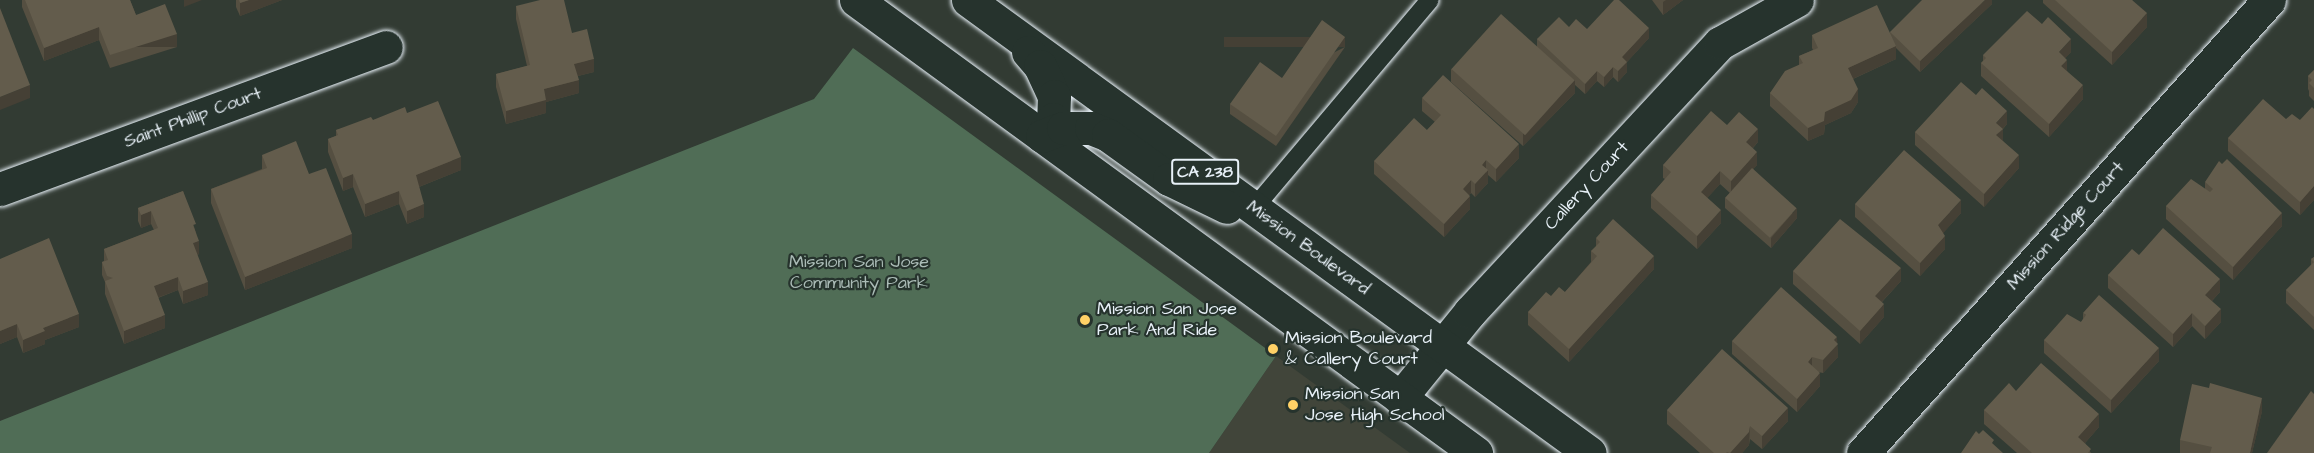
<!DOCTYPE html>
<html>
<head>
<meta charset="utf-8">
<style>
	body { margin:0 }
	#map { position:relative; width:2314px; height:453px; overflow:hidden; background:#323b33; font-family:"Architects Daughter",sans-serif }
	div>[style] { position:absolute }
	[style*='--x'] { left:calc(var(--x)*1px); top:calc(var(--y)*1px); width:calc(var(--w)*1px); rotate:calc(var(--a)*1deg) }
	.built>* { inset:0; background:#41453a }
	.green>* { inset:0; background:#506d56 }
	.roads { filter:drop-shadow(0 0 2px #e8f1f8) drop-shadow(0 0 2px #e8f1f8) }
	.lane>* { height:18px; margin:-9px; padding:0 9px; transform-origin:9px; border-radius:9px; background:#26332d }
	.street>* { height:33px; margin:-16.5px; padding:0 16.5px; transform-origin:16.5px; border-radius:16.5px; background:#26332d }
	.primary>* { height:33px; margin:-16.5px; padding:0 16.5px; transform-origin:16.5px; border-radius:16.5px; background:#26332d }
	.wall>* { inset:0; background:#554f41 }
	.shaded-wall>* { inset:0; background:#454035; transform-origin:0 0 }
	.building>* { inset:0; background:#635c4c; transform-origin:0 0 }
	.dots>* { width:16px; height:16px; translate:-50% -50%; box-sizing:border-box; border:3px solid #26332d; border-radius:50% }
	span { translate:-50% -50%; white-space:nowrap; text-align:center; line-height:1.15; -webkit-text-stroke:4.5px #26332d; paint-order:stroke }
	.shield-label span { padding:2px 4px; background:#26332d; border:2px solid; border-radius:4px; -webkit-text-stroke-width:0 }
	.shield-label { font-size:16px; color:#e8f1f8; font-weight:700 }
	.street-label { font-size:18px; color:#e8f1f8 }
	.park-label { font-size:18px; color:#abbcb7 }
	.poi-label { font-size:18px; color:#e8f1f8 }
	.left { translate:0 -50%; text-align:left }
</style>
</head>
<body>
<div id="map">
	<div class="built">
		<i style="clip-path:polygon(1276px 356px,1410px 453px,1209px 453px)"></i>
	</div>
	<div class="green">
		<i style="clip-path:polygon(853px 48px,1276px 356px,1209px 453px,0 453px,0 421px,814px 99px)"></i>
	</div>
	<div class="roads">
		<div class="lane">
			<i style="--x:1254;--y:208;--w:272;--a:-49.8"></i>
		</div>
		<div class="street">
			<i style="--x:0;--y:189;--w:411;--a:-20.2"></i>
			<i style="--x:1400;--y:398;--w:111;--a:-50.9"></i>
			<i style="--x:1470;--y:312;--w:367;--a:-47.1"></i>
			<i style="--x:1720;--y:43;--w:88;--a:-29.2"></i>
			<i style="--x:1863;--y:453;--w:608;--a:-48.13"></i>
		</div>
		<div class="primary">
			<i style="--x:856;--y:0;--w:768;--a:36.15"></i>
			<i style="--x:968;--y:0;--w:769;--a:36.07"></i>
			<i style="--x:1028;--y:52;--w:18;--a:49"></i>
			<i style="--x:1040;--y:66;--w:33;--a:65"></i>
			<i style="--x:1054;--y:96;--w:23;--a:92"></i>
			<i style="--x:1053;--y:119;--w:20;--a:123"></i>
			<i style="--x:1042;--y:136;--w:22;--a:-21"></i>
			<i style="--x:1063;--y:128;--w:28;--a:0"></i>
			<i style="--x:1091;--y:128;--w:18;--a:22"></i>
			<i style="--x:1108;--y:135;--w:75;--a:35.8"></i>
			<i style="--x:1169;--y:179;--w:64;--a:25.8"></i>
		</div>
	</div>
	<div class="wall">
		<i style="clip-path:polygon(22px 0,130px 0,136px 15px,177px 47px,110px 68px,99px 40px,44px 61px,22px 7px)"></i>
		<i style="clip-path:polygon(236px 0,282px 0,240px 16px,236px 7px)"></i>
		<i style="clip-path:polygon(1652px 0,1683px 0,1663px 15px)"></i>
		<i style="clip-path:polygon(1992px 0,1992px 4px,1920px 72px,1896px 48px,1896px 59px,1853px 79px,1858px 102px,1851px 113px,1825px 125px,1824px 134px,1808px 141px,1770px 106px,1770px 93px,1799px 65px,1799px 56px,1813px 50px,1812px 48px,1812px 35px,1890px 34px,1890px 32px)"></i>
		<i style="clip-path:polygon(2043px 0,2132px 0,2147px 27px,2112px 65px,2043px 3px)"></i>
		<i style="clip-path:polygon(516px 6px,572px 33px,594px 72px,578px 76px,579px 93px,546px 102px,546px 113px,506px 124px,496px 87px,496px 74px,527px 66px,516px 19px)"></i>
		<i style="clip-path:polygon(1569px 27px,1649px 38px,1627px 62px,1627px 72px,1618px 82px,1613px 77px,1604px 87px,1597px 81px,1585px 94px,1575px 85px,1575px 93px,1523px 146px,1451px 82px,1451px 69px,1537px 47px,1537px 39px)"></i>
		<i style="clip-path:polygon(1345px 47px,1276px 146px,1230px 114px,1230px 104px)"></i>
		<i style="clip-path:polygon(2071px 52px,2065px 58px,2067px 71px,2083px 99px,2049px 137px,1981px 76px,1981px 63px,1983px 61px,1983px 55px)"></i>
		<i style="clip-path:polygon(2314px 70px,2314px 101px,2309px 96px,2309px 91px,2308px 89px,2308px 76px)"></i>
		<i style="clip-path:polygon(1422px 98px,1519px 158px,1496px 182px,1488px 175px,1488px 183px,1475px 197px,1471px 193px,1469px 195px,1470px 209px,1444px 237px,1374px 174px,1374px 161px,1427px 130px,1435px 122px,1422px 111px)"></i>
		<i style="clip-path:polygon(2314px 109px,2314px 200px,2300px 215px,2228px 151px,2228px 138px,2286px 119px,2300px 120px)"></i>
		<i style="clip-path:polygon(407px 113px,461px 170px,419px 187px,424px 217px,407px 224px,399px 204px,365px 217px,353px 187px,343px 191px,328px 152px,328px 139px,336px 136px,336px 130px,373px 120px)"></i>
		<i style="clip-path:polygon(2007px 124px,2003px 129px,2003px 141px,2019px 168px,1984px 207px,1915px 145px,1915px 132px)"></i>
		<i style="clip-path:polygon(1727px 125px,1758px 142px,1753px 148px,1757px 165px,1753px 169px,1797px 218px,1771px 248px,1725px 208px,1725px 198px,1730px 193px,1720px 184px,1707px 198px,1721px 223px,1697px 249px,1651px 208px,1651px 195px,1665px 179px,1663px 178px,1663px 165px)"></i>
		<i style="clip-path:polygon(262px 155px,309px 174px,352px 248px,245px 290px,211px 203px,211px 189px,262px 169px)"></i>
		<i style="clip-path:polygon(2205px 182px,2282px 226px,2233px 280px,2166px 219px,2166px 206px,2205px 189px)"></i>
		<i style="clip-path:polygon(183px 191px,196px 233px,199px 254px,197px 255px,208px 295px,183px 304px,178px 290px,158px 298px,165px 328px,124px 344px,105px 294px,105px 282px,102px 275px,102px 262px,104px 261px,104px 249px,154px 230px,151px 224px,141px 228px,138px 221px,138px 208px)"></i>
		<i style="clip-path:polygon(1855px 204px,1961px 213px,1943px 233px,1945px 249px,1920px 276px,1855px 217px)"></i>
		<i style="clip-path:polygon(1596px 238px,1654px 269px,1569px 362px,1528px 325px,1528px 312px,1565px 292px,1591px 262px,1591px 251px,1596px 247px)"></i>
		<i style="clip-path:polygon(2139px 255px,2220px 292px,2212px 301px,2221px 322px,2205px 339px,2192px 326px,2173px 347px,2108px 288px,2108px 275px)"></i>
		<i style="clip-path:polygon(2314px 257px,2314px 330px,2286px 303px,2286px 290px,2311px 265px,2311px 259px)"></i>
		<i style="clip-path:polygon(0 259px,79px 327px,45px 340px,45px 344px,23px 353px,17px 337px,0 344px)"></i>
		<i style="clip-path:polygon(1793px 271px,1901px 281px,1882px 302px,1884px 317px,1860px 344px,1793px 284px)"></i>
		<i style="clip-path:polygon(2083px 313px,2159px 361px,2111px 413px,2044px 353px,2044px 340px,2081px 322px,2083px 319px)"></i>
		<i style="clip-path:polygon(1732px 341px,1837px 343px,1838px 357px,1823px 373px,1818px 372px,1820px 386px,1797px 412px,1732px 354px)"></i>
		<i style="clip-path:polygon(2016px 391px,2099px 427px,2085px 443px,2091px 453px,2017px 453px,1984px 424px,1984px 410px)"></i>
		<i style="clip-path:polygon(1667px 410px,1788px 421px,1762px 449px,1750px 439px,1749px 445px,1742px 453px,1700px 453px,1667px 424px)"></i>
		<i style="clip-path:polygon(2262px 411px,2252px 453px,2180px 453px,2180px 440px)"></i>
	</div>
	<div class="shaded-wall">
		<i style="clip-path:polygon(184px 0,202px 0,184px 7px)"></i>
		<i style="clip-path:polygon(249px 0,282px 0,240px 16px,240px 3px)"></i>
		<i style="clip-path:polygon(1666px 0,1683px 0,1663px 15px,1663px 2px)"></i>
		<i style="clip-path:polygon(1985px 0,1992px 0,1992px 4px,1920px 72px,1920px 61px)"></i>
		<i style="clip-path:polygon(2147px 13px,2147px 27px,2112px 65px,2112px 52px)"></i>
		<i style="clip-path:polygon(99px 27px,99px 40px,44px 61px,44px 48px)"></i>
		<i style="clip-path:polygon(1649px 28px,1649px 38px,1627px 62px,1627px 72px,1618px 82px,1618px 71px,1622px 57px)"></i>
		<i style="left:177px;top:34px;width:13px;height:70px;rotate:90deg"></i>
		<i style="left:1345px;top:37px;width:10px;height:121px;rotate:90deg"></i>
		<i style="clip-path:polygon(2071px 39px,2071px 52px,2059px 65px,2059px 52px)"></i>
		<i style="clip-path:polygon(1896px 46px,1896px 59px,1848px 81px,1848px 68px)"></i>
		<i style="clip-path:polygon(594px 59px,594px 72px,574px 77px,574px 64px)"></i>
		<i style="clip-path:polygon(2067px 60px,2067px 73px,2061px 66px)"></i>
		<i style="clip-path:polygon(1613px 67px,1613px 77px,1604px 87px,1604px 77px)"></i>
		<i style="clip-path:polygon(1597px 71px,1597px 81px,1585px 94px,1585px 84px)"></i>
		<i style="clip-path:polygon(579px 80px,579px 93px,546px 102px,546px 113px,506px 124px,506px 111px,544px 89px)"></i>
		<i style="clip-path:polygon(1575px 80px,1575px 93px,1523px 146px,1523px 133px)"></i>
		<i style="clip-path:polygon(30px 85px,30px 98px,0 110px,0 97px)"></i>
		<i style="clip-path:polygon(2083px 85px,2083px 99px,2049px 137px,2049px 124px)"></i>
		<i style="clip-path:polygon(1858px 89px,1858px 102px,1851px 113px,1825px 125px,1824px 134px,1808px 141px,1808px 128px,1825px 112px)"></i>
		<i style="clip-path:polygon(2007px 111px,2007px 124px,1998px 134px,2003px 129px,2003px 142px,1996px 149px,1996px 123px)"></i>
		<i style="clip-path:polygon(1758px 129px,1758px 142px,1746px 155px,1746px 142px)"></i>
		<i style="clip-path:polygon(1519px 144px,1519px 158px,1496px 182px,1496px 169px)"></i>
		<i style="clip-path:polygon(1757px 152px,1757px 165px,1731px 194px,1731px 181px)"></i>
		<i style="clip-path:polygon(2019px 155px,2019px 168px,1984px 207px,1984px 194px)"></i>
		<i style="clip-path:polygon(461px 157px,461px 170px,416px 188px,416px 175px)"></i>
		<i style="clip-path:polygon(1486px 160px,1486px 173px,1488px 170px,1488px 183px,1475px 197px,1475px 184px,1482px 165px)"></i>
		<i style="clip-path:polygon(1720px 171px,1720px 184px,1701px 205px,1701px 192px)"></i>
		<i style="clip-path:polygon(353px 174px,353px 187px,343px 191px,343px 178px)"></i>
		<i style="clip-path:polygon(1471px 180px,1471px 193px,1463px 202px,1463px 189px)"></i>
		<i style="clip-path:polygon(2314px 186px,2314px 200px,2300px 215px,2300px 202px)"></i>
		<i style="clip-path:polygon(399px 191px,399px 204px,365px 217px,365px 204px)"></i>
		<i style="clip-path:polygon(1470px 196px,1470px 209px,1444px 237px,1444px 224px)"></i>
		<i style="clip-path:polygon(1961px 200px,1961px 213px,1938px 239px,1938px 225px)"></i>
		<i style="clip-path:polygon(424px 204px,424px 217px,407px 224px,407px 211px)"></i>
		<i style="clip-path:polygon(1797px 208px,1797px 218px,1771px 248px,1771px 238px)"></i>
		<i style="clip-path:polygon(1721px 210px,1721px 223px,1697px 249px,1697px 236px)"></i>
		<i style="clip-path:polygon(151px 211px,151px 224px,141px 228px,141px 215px)"></i>
		<i style="clip-path:polygon(2282px 213px,2282px 226px,2233px 280px,2233px 267px)"></i>
		<i style="clip-path:polygon(352px 234px,352px 248px,245px 290px,245px 277px)"></i>
		<i style="clip-path:polygon(1945px 236px,1945px 249px,1920px 276px,1920px 263px)"></i>
		<i style="clip-path:polygon(199px 241px,199px 254px,193px 257px,193px 243px)"></i>
		<i style="clip-path:polygon(1654px 256px,1654px 269px,1569px 362px,1569px 349px)"></i>
		<i style="clip-path:polygon(1901px 268px,1901px 281px,1875px 309px,1875px 296px)"></i>
		<i style="clip-path:polygon(178px 277px,178px 290px,154px 299px,154px 286px)"></i>
		<i style="clip-path:polygon(2220px 279px,2220px 292px,2205px 308px,2205px 295px)"></i>
		<i style="clip-path:polygon(208px 282px,208px 295px,183px 304px,183px 291px)"></i>
		<i style="clip-path:polygon(1884px 304px,1884px 317px,1860px 344px,1860px 331px)"></i>
		<i style="clip-path:polygon(2221px 309px,2221px 322px,2205px 339px,2205px 326px)"></i>
		<i style="clip-path:polygon(2192px 313px,2192px 326px,2173px 347px,2173px 334px)"></i>
		<i style="clip-path:polygon(79px 314px,79px 327px,45px 340px,45px 344px,23px 353px,23px 340px,43px 328px)"></i>
		<i style="clip-path:polygon(165px 315px,165px 328px,124px 344px,124px 331px)"></i>
		<i style="clip-path:polygon(17px 324px,17px 337px,0 344px,0 331px)"></i>
		<i style="clip-path:polygon(1837px 337px,1838px 357px,1823px 373px,1823px 360px,1834px 340px)"></i>
		<i style="clip-path:polygon(2159px 348px,2159px 361px,2111px 413px,2111px 400px)"></i>
		<i style="clip-path:polygon(1812px 357px,1812px 370px,1808px 362px)"></i>
		<i style="clip-path:polygon(1820px 373px,1820px 386px,1797px 412px,1797px 399px)"></i>
		<i style="clip-path:polygon(2262px 398px,2262px 411px,2252px 453px,2250px 453px)"></i>
		<i style="clip-path:polygon(1788px 408px,1788px 421px,1762px 449px,1762px 436px)"></i>
		<i style="clip-path:polygon(2099px 414px,2099px 427px,2078px 451px,2078px 437px)"></i>
		<i style="clip-path:polygon(1750px 426px,1749px 445px,1742px 453px,1730px 453px)"></i>
	</div>
	<div class="building">
		<i style="clip-path:polygon(25px 0,130px 0,136px 15px,165px 4px,177px 34px,110px 55px,99px 27px,44px 48px)"></i>
		<i style="clip-path:polygon(239px 0,249px 0,240px 3px)"></i>
		<i style="clip-path:polygon(540px 0,564px 0,572px 33px,587px 29px,594px 59px,574px 64px,579px 80px,544px 89px,546px 100px,506px 111px,496px 74px,530px 65px,516px 6px)"></i>
		<i style="clip-path:polygon(1614px 0,1619px 0,1649px 28px,1622px 57px,1627px 62px,1618px 71px,1613px 67px,1604px 77px,1597px 71px,1585px 84px,1537px 39px,1559px 17px,1569px 27px,1576px 19px,1587px 29px)"></i>
		<i style="clip-path:polygon(1922px 0,1985px 0,1920px 61px,1890px 32px)"></i>
		<i style="clip-path:polygon(2055px 0,2132px 0,2147px 13px,2112px 52px)"></i>
		<i style="clip-path:polygon(1877px 5px,1896px 46px,1848px 68px,1858px 89px,1851px 100px,1825px 112px,1824px 121px,1808px 128px,1770px 93px,1785px 71px,1803px 63px,1799px 56px,1818px 48px,1812px 35px)"></i>
		<i style="clip-path:polygon(0 8px,30px 85px,0 97px)"></i>
		<i style="clip-path:polygon(2027px 11px,2042px 24px,2048px 17px,2071px 39px,2059px 52px,2067px 60px,2061px 66px,2083px 85px,2049px 124px,1981px 63px,1986px 58px,1983px 55px)"></i>
		<i style="left:1501px;top:14px;width:99px;height:74px;rotate:42deg"></i>
		<i style="clip-path:polygon(1322px 20px,1345px 37px,1276px 136px,1230px 104px,1260px 62px,1282px 78px)"></i>
		<i style="clip-path:polygon(2314px 70px,2314px 88px,2309px 83px,2312px 80px,2308px 76px)"></i>
		<i style="clip-path:polygon(1443px 75px,1519px 144px,1496px 169px,1486px 160px,1482px 165px,1488px 170px,1475px 184px,1471px 180px,1463px 189px,1470px 196px,1444px 224px,1374px 161px,1414px 118px,1427px 130px,1441px 115px,1422px 98px)"></i>
		<i style="clip-path:polygon(1961px 82px,1976px 95px,1982px 88px,2007px 111px,1996px 123px,2003px 129px,1996px 135px,2019px 155px,1984px 194px,1915px 132px)"></i>
		<i style="clip-path:polygon(2263px 99px,2286px 119px,2292px 114px,2300px 120px,2312px 107px,2314px 109px,2314px 186px,2300px 202px,2228px 138px)"></i>
		<i style="clip-path:polygon(438px 101px,461px 157px,416px 175px,424px 204px,407px 211px,399px 191px,365px 204px,353px 174px,343px 178px,328px 139px,338px 135px,336px 130px,371px 117px,373px 120px,405px 107px,407px 113px)"></i>
		<i style="clip-path:polygon(1711px 111px,1727px 125px,1739px 112px,1758px 129px,1746px 142px,1757px 152px,1731px 181px,1720px 171px,1701px 192px,1721px 210px,1697px 236px,1651px 195px,1671px 172px,1663px 165px)"></i>
		<i style="clip-path:polygon(296px 141px,309px 174px,326px 168px,352px 234px,245px 277px,211px 189px,267px 168px,262px 155px)"></i>
		<i style="clip-path:polygon(1904px 150px,1961px 200px,1938px 225px,1945px 236px,1920px 263px,1855px 204px)"></i>
		<i style="clip-path:polygon(2227px 159px,2282px 213px,2233px 267px,2166px 206px,2191px 179px,2210px 192px,2213px 189px,2205px 182px,2219px 161px,2222px 164px)"></i>
		<i style="left:1752px;top:168px;width:60px;height:40px;rotate:42deg"></i>
		<i style="clip-path:polygon(183px 191px,196px 224px,193px 225px,199px 241px,193px 243px,208px 282px,183px 291px,178px 277px,154px 286px,165px 315px,124px 331px,105px 281px,113px 278px,107px 276px,102px 262px,108px 260px,104px 249px,158px 228px,151px 211px,141px 215px,138px 208px)"></i>
		<i style="clip-path:polygon(1613px 219px,1654px 256px,1569px 349px,1528px 312px,1546px 292px,1551px 296px,1559px 287px,1565px 292px,1597px 256px,1591px 251px,1600px 242px,1596px 238px)"></i>
		<i style="clip-path:polygon(1840px 219px,1901px 268px,1875px 296px,1884px 304px,1860px 331px,1793px 271px)"></i>
		<i style="clip-path:polygon(2163px 228px,2220px 279px,2205px 295px,2221px 309px,2205px 326px,2192px 313px,2173px 334px,2108px 275px,2132px 249px,2139px 255px)"></i>
		<i style="clip-path:polygon(49px 238px,79px 314px,43px 328px,45px 331px,23px 340px,17px 324px,0 331px,0 259px)"></i>
		<i style="clip-path:polygon(2314px 257px,2314px 317px,2286px 290px,2314px 262px,2311px 259px)"></i>
		<i style="clip-path:polygon(1781px 287px,1837px 337px,1834px 340px,1838px 344px,1823px 360px,1812px 357px,1808px 362px,1820px 373px,1797px 399px,1732px 341px)"></i>
		<i style="clip-path:polygon(2099px 295px,2159px 348px,2111px 400px,2044px 340px,2067px 314px,2081px 322px,2086px 315px,2083px 313px)"></i>
		<i style="clip-path:polygon(1722px 349px,1788px 408px,1762px 436px,1750px 426px,1749px 432px,1730px 453px,1727px 452px,1726px 453px,1714px 453px,1667px 410px)"></i>
		<i style="clip-path:polygon(2041px 363px,2099px 414px,2078px 437px,2091px 449px,2088px 453px,2032px 453px,1984px 410px,2009px 383px,2016px 391px)"></i>
		<i style="clip-path:polygon(2210px 383px,2262px 398px,2250px 453px,2210px 453px,2212px 447px,2180px 440px,2192px 384px,2209px 388px)"></i>
		<i style="clip-path:polygon(2311px 391px,2314px 394px,2314px 453px,2267px 453px)"></i>
		<i style="clip-path:polygon(1983px 430px,1994px 440px,1992px 443px,2003px 453px,1961px 453px,1976px 431px,1979px 434px)"></i>
	</div>
	<div class="dots">
		<i style="left:1085px;top:320px;background:#ffd166"></i>
		<i style="left:1273px;top:349px;background:#ffd166"></i>
		<i style="left:1293px;top:405px;background:#ffd166"></i>
	</div>
	<div class="shield-label">
		<span style="left:1205px;top:172px">CA 238</span>
	</div>
	<div class="street-label">
		<span style="left:193px;top:118px;rotate:-20deg">Saint Phillip Court</span>
		<span style="left:1587px;top:186px;rotate:-47deg">Callery Court</span>
		<span style="left:2066px;top:226px;rotate:-48deg">Mission Ridge Court</span>
		<span style="left:1308px;top:248px;rotate:36deg">Mission Boulevard</span>
	</div>
	<div class="park-label">
		<span style="left:859px;top:273px">Mission San Jose<br>Community Park</span>
	</div>
	<div class="poi-label">
		<span class="left" style="left:1097px;top:320px">Mission San Jose<br>Park And Ride</span>
		<span class="left" style="left:1285px;top:349px">Mission Boulevard<br>&amp; Callery Court</span>
		<span class="left" style="left:1305px;top:405px">Mission San<br>Jose High School</span>
	</div>
</div>
</body>
</html>
